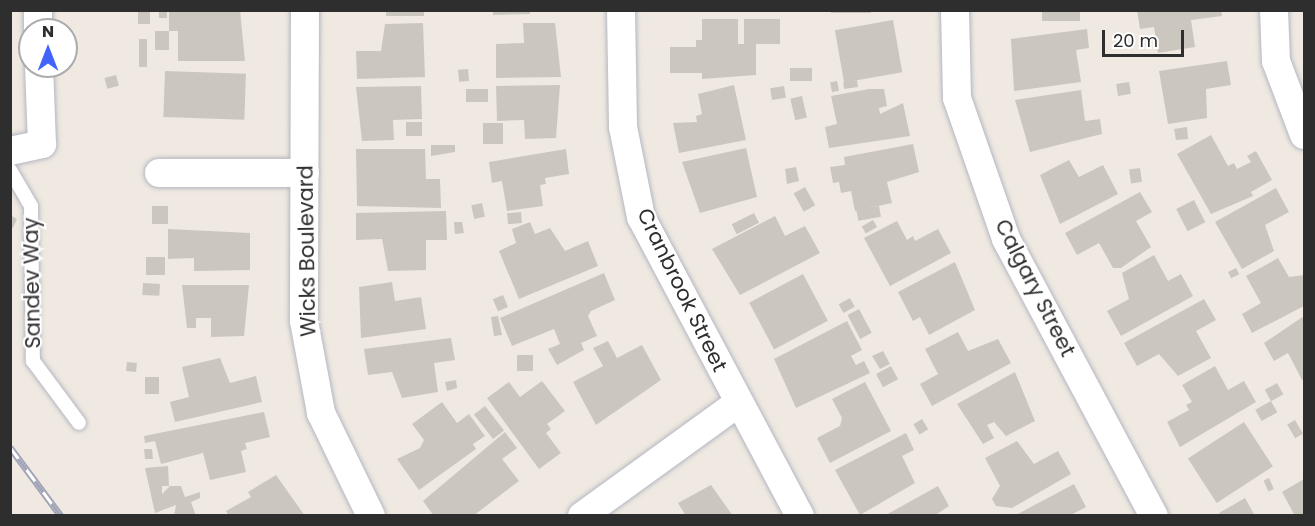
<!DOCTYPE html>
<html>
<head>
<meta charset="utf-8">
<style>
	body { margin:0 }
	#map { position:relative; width:1315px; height:526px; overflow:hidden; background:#efe9e1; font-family:Poppins,sans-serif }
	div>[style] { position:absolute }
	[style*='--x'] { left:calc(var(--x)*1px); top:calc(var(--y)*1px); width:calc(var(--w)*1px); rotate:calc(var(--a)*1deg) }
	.building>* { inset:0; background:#cbc7bf; transform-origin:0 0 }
	.roads { filter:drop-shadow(0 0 2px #b4b7c1) drop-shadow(0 0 2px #b4b7c1) }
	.lane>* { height:14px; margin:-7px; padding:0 7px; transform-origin:7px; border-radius:7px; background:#fff }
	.street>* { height:28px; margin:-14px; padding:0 14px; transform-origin:14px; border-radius:14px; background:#fff }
	.rail>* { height:7px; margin-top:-3.5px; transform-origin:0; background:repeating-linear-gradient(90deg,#fff 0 14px,#a3a6b8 0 28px); box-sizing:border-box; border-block:2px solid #a3a6b8 }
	span { translate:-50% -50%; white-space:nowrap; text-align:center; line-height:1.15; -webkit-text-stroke:4.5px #fff; paint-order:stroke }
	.street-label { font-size:21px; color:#2e2e2e }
	.frame { position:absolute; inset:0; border:12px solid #2e2e2e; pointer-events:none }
	.north { position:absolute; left:18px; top:18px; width:60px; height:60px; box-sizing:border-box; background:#fff; border:2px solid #ababab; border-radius:50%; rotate:0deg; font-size:16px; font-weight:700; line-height:24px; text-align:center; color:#2e2e2e }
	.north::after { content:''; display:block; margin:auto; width:21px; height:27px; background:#4264fb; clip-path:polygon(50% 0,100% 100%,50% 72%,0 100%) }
	.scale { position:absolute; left:1102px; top:30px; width:82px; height:27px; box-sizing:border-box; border:3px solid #2e2e2e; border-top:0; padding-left:8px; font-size:18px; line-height:21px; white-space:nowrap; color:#2e2e2e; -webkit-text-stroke:4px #fff; paint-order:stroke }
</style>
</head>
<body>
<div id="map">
	<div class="building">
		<i style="left:138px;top:10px;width:12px;height:14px"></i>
		<i style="left:159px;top:10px;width:8px;height:8px"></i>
		<i style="clip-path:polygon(169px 10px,240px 10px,245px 61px,178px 61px,178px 31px,169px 31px)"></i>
		<i style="left:386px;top:10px;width:38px;height:6px"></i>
		<i style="clip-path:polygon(493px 10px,530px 10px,530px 14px,493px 15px)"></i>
		<i style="left:831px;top:10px;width:40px;height:3px"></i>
		<i style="left:1042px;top:10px;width:38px;height:11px"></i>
		<i style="clip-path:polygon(1137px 10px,1221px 10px,1222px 16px,1191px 20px,1195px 47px,1158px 53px,1154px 27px,1140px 29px)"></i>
		<i style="clip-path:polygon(702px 19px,738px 19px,738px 44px,744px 44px,744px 19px,780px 19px,780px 44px,756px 44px,756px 75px,702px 79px,702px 73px,670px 73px,670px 47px,696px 47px,696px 40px,702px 40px)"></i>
		<i style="left:893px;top:20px;width:53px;height:59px;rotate:80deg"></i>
		<i style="clip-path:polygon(423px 23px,425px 77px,357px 79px,356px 51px,381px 51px,385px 24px)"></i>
		<i style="clip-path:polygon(523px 23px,555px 23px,561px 77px,496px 78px,496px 44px,524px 43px)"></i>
		<i style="clip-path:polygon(1087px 29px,1089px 48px,1076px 50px,1081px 82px,1014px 91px,1011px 39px)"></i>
		<i style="left:155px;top:31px;width:14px;height:19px"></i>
		<i style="left:139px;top:39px;width:8px;height:28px"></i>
		<i style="clip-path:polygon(1227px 61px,1231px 85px,1206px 89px,1207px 118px,1168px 124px,1159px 71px)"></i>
		<i style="left:790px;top:68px;width:22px;height:13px"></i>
		<i style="left:468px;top:69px;width:12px;height:10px;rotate:85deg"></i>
		<i style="left:165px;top:71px;width:81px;height:46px;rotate:2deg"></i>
		<i style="left:116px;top:75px;width:11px;height:12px;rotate:75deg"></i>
		<i style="left:857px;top:80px;width:7px;height:14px;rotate:82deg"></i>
		<i style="left:837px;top:81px;width:10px;height:7px;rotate:79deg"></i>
		<i style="left:1129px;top:82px;width:12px;height:13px;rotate:81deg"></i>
		<i style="clip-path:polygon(560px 85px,556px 138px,525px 139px,524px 120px,497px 121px,496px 86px)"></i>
		<i style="clip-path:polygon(734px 85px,746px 140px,679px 153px,673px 123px,697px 122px,696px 116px,702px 114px,698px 94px)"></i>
		<i style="clip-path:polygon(421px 86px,422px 119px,393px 120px,394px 140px,362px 141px,356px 87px)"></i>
		<i style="left:784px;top:86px;width:12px;height:14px;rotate:81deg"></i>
		<i style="left:466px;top:89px;width:22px;height:13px"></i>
		<i style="clip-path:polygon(869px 89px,884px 89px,887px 106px,879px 108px,880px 114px,903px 103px,910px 136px,829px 148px,825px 127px,837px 124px,831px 96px)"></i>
		<i style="clip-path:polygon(1081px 90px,1085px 121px,1100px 119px,1102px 134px,1030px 152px,1015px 100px)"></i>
		<i style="left:802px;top:96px;width:22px;height:12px;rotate:77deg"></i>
		<i style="left:422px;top:122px;width:14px;height:16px;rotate:90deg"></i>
		<i style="left:483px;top:123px;width:20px;height:21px"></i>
		<i style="clip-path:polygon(1187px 127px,1188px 139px,1176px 140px,1174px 129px)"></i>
		<i style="clip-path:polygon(1211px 135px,1228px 166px,1234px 163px,1237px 169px,1251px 162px,1247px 156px,1256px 151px,1272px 180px,1251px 192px,1253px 196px,1211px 214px,1177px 154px)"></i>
		<i style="clip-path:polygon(913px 144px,919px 172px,887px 182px,892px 203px,855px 211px,851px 191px,841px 193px,839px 182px,833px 183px,830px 167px,845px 165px,844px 157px)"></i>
		<i style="clip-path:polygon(431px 145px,455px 145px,455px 152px,431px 156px)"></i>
		<i style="clip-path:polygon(746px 148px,757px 197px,700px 213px,682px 162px)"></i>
		<i style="clip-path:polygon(356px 149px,425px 149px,426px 179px,440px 179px,441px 208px,357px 206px)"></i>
		<i style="clip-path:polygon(566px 149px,569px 174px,545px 178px,546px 184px,540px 185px,543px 206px,507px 211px,502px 181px,492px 183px,489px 162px)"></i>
		<i style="clip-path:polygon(1069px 160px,1079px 177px,1103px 165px,1118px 194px,1060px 224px,1040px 175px)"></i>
		<i style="clip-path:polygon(796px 167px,799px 181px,787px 184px,785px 169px)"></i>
		<i style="left:1140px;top:168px;width:14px;height:11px;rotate:82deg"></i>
		<i style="left:805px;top:187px;width:21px;height:13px;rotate:61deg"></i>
		<i style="clip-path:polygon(1276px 188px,1289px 212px,1265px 225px,1274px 251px,1242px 269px,1215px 222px)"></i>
		<i style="clip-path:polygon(1140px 192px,1152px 212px,1136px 221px,1151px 247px,1121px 268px,1113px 268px,1099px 243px,1077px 255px,1065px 233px)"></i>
		<i style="left:1194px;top:200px;width:25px;height:20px;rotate:63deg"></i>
		<i style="left:482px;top:203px;width:14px;height:11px;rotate:78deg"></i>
		<i style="left:152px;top:206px;width:16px;height:18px"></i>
		<i style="left:879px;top:206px;width:11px;height:23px;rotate:80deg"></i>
		<i style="clip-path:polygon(446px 211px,447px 240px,426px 240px,426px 270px,388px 271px,382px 239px,356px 240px,356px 213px)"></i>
		<i style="left:521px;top:212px;width:11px;height:14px;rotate:85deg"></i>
		<i style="left:754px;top:213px;width:11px;height:25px;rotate:63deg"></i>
		<i style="clip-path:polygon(10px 215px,17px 219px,13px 228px,10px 226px)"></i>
		<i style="clip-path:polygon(775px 216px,785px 236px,805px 226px,820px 253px,740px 295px,712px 249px)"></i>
		<i style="left:873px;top:220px;width:8px;height:13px;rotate:60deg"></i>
		<i style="clip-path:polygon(897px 221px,907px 240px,913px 236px,915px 241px,938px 229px,951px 253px,890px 286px,864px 238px)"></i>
		<i style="clip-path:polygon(454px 222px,462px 222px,464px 233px,455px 234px)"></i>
		<i style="clip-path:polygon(530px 222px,535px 234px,550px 228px,565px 251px,588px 241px,598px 266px,519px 299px,499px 251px,516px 243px,512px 229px)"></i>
		<i style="clip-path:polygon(168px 229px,250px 233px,250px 270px,194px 271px,194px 258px,168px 259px)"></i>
		<i style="clip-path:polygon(1154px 255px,1168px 281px,1181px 274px,1193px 296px,1121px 336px,1107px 311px,1129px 299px,1122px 273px)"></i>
		<i style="left:146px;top:257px;width:19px;height:18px"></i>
		<i style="clip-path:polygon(1278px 258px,1289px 277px,1304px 275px,1304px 306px,1252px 333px,1242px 314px,1261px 303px,1246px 276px)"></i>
		<i style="clip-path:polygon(955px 262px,975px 310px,929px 335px,920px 317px,913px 321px,898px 292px)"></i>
		<i style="left:1236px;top:268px;width:7px;height:9px;rotate:63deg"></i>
		<i style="clip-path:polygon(604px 273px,615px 300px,591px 311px,588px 316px,597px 336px,581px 343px,584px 350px,557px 365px,548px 349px,560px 344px,554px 329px,512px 346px,500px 318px)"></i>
		<i style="left:803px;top:274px;width:53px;height:61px;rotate:62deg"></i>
		<i style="clip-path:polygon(392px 282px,395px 301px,421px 297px,426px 329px,361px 338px,359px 287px)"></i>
		<i style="left:143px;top:283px;width:17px;height:12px;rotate:3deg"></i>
		<i style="clip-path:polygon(182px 285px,249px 285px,244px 336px,211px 337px,211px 318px,196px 318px,196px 328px,187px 328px)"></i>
		<i style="left:503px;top:295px;width:13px;height:11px;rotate:67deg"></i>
		<i style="left:850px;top:298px;width:10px;height:13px;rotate:61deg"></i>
		<i style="clip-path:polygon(1204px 299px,1216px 320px,1196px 331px,1211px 358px,1178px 376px,1159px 354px,1137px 366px,1124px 343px)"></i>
		<i style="left:859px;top:309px;width:27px;height:13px;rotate:62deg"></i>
		<i style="clip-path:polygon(498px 316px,502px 335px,494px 336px,491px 317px)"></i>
		<i style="clip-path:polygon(1304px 316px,1304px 379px,1302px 380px,1288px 353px,1274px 361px,1264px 343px)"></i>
		<i style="clip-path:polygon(847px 321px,862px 350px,851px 356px,856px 365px,864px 361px,870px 373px,796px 408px,774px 359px)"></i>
		<i style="clip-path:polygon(958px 332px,968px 351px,998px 339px,1011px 363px,932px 406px,920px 384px,938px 374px,925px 349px)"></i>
		<i style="clip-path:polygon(451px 338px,455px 360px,434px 363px,438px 392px,402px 398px,392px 372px,368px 375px,364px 349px)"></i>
		<i style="clip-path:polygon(608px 341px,617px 358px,642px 345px,661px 380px,596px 425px,573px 382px,603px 366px,593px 348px)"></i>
		<i style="clip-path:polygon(883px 351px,890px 364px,880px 369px,872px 356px)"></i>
		<i style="left:517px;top:355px;width:16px;height:16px"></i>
		<i style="clip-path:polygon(220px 358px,230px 383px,256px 376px,262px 402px,175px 422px,170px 402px,189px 397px,182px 367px)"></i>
		<i style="left:127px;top:362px;width:10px;height:9px;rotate:6deg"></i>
		<i style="left:891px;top:366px;width:15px;height:17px;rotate:62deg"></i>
		<i style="clip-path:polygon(1215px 366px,1228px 390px,1244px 381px,1256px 402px,1180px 447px,1167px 422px,1189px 410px,1186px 405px,1192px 402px,1182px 385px)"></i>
		<i style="clip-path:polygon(1015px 372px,1035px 421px,1006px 436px,994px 422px,987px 425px,994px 438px,983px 444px,957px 404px)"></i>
		<i style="left:145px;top:377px;width:14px;height:17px"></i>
		<i style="clip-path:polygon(456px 380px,457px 388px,447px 391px,445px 382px)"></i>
		<i style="clip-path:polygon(542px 381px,565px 411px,547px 424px,551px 429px,546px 433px,561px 453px,539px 469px,487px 398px,509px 382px,520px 397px)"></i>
		<i style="clip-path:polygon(865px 382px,891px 431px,830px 463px,817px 438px,840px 426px,842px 418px,832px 399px)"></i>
		<i style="left:1277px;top:383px;width:13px;height:14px;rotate:61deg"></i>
		<i style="left:1271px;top:401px;width:13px;height:18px;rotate:61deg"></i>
		<i style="clip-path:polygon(442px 402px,457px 423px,469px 414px,485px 436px,473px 444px,476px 449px,419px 490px,397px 459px,420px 448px,424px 440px,412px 424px)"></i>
		<i style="left:485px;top:406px;width:31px;height:14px;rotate:52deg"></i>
		<i style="clip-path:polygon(264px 412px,270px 437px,245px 443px,247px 449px,241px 451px,246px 472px,210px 480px,203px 453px,161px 464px,155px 441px,145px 443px,144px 436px)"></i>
		<i style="left:922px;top:419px;width:12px;height:10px;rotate:59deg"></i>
		<i style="left:1295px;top:420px;width:16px;height:9px;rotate:60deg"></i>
		<i style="left:1244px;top:422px;width:53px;height:67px;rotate:57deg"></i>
		<i style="clip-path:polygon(505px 432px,517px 448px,502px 459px,519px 481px,473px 516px,434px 516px,423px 501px)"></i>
		<i style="clip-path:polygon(906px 433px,914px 450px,902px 456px,915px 483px,860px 515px,835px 470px)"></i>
		<i style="clip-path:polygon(1017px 441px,1034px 464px,1058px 451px,1071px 474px,1012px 508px,996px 506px,992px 499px,1000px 486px,985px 458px)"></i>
		<i style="clip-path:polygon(144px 449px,152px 449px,153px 459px,145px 459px)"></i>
		<i style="clip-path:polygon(168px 466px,169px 486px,162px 486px,162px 494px,170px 486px,181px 486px,185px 497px,200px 492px,200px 498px,191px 502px,196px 516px,174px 516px,176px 505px,155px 513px,145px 468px)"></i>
		<i style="clip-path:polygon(276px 475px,305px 516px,229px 516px,226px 511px,251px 497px,248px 492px)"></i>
		<i style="left:1269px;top:478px;width:12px;height:6px;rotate:66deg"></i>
		<i style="clip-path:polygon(1304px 479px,1304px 516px,1295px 516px,1282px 492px)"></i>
		<i style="clip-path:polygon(1074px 484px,1086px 507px,1069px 516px,1014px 516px)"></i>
		<i style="clip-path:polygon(711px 485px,733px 516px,686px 516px,678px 503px)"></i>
		<i style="clip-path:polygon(938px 486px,949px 506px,934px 516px,884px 516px)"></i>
		<i style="clip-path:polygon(1245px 498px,1255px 516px,1220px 516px,1219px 513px)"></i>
	</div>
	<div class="roads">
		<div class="lane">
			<i style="--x:10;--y:170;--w:42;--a:59.7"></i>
			<i style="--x:31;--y:206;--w:155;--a:89.3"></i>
			<i style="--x:33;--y:361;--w:77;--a:53.4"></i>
		</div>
		<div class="street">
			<i style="--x:38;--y:10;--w:20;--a:90"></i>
			<i style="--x:305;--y:10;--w:311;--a:90.2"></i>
			<i style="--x:304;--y:321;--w:94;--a:79.5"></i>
			<i style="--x:321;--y:413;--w:114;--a:64.1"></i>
			<i style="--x:621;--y:10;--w:117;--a:89"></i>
			<i style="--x:623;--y:127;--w:92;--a:78.7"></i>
			<i style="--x:641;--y:217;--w:339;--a:62"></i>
			<i style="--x:955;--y:10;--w:88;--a:88.7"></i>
			<i style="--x:957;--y:98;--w:149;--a:70.8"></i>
			<i style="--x:1006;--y:239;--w:314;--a:61.9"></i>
			<i style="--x:1274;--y:10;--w:51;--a:87.8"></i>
			<i style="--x:1276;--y:61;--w:79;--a:69.3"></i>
			<i style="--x:10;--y:151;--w:33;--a:-12"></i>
			<i style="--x:42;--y:144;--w:78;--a:-92.2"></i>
			<i style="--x:159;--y:173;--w:146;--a:0"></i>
			<i style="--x:582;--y:516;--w:193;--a:-35.9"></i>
		</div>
	</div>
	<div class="rail">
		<i style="--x:10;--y:447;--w:86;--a:53.5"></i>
	</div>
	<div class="street-label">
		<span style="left:307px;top:251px;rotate:-91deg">Wicks Boulevard</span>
		<span style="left:32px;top:283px;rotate:-91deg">Sandev Way</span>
		<span style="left:1035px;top:288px;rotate:63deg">Calgary Street</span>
		<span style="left:682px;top:290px;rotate:64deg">Cranbrook Street</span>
	</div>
	<div class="frame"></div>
	<div class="north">N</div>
	<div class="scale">20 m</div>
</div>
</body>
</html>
